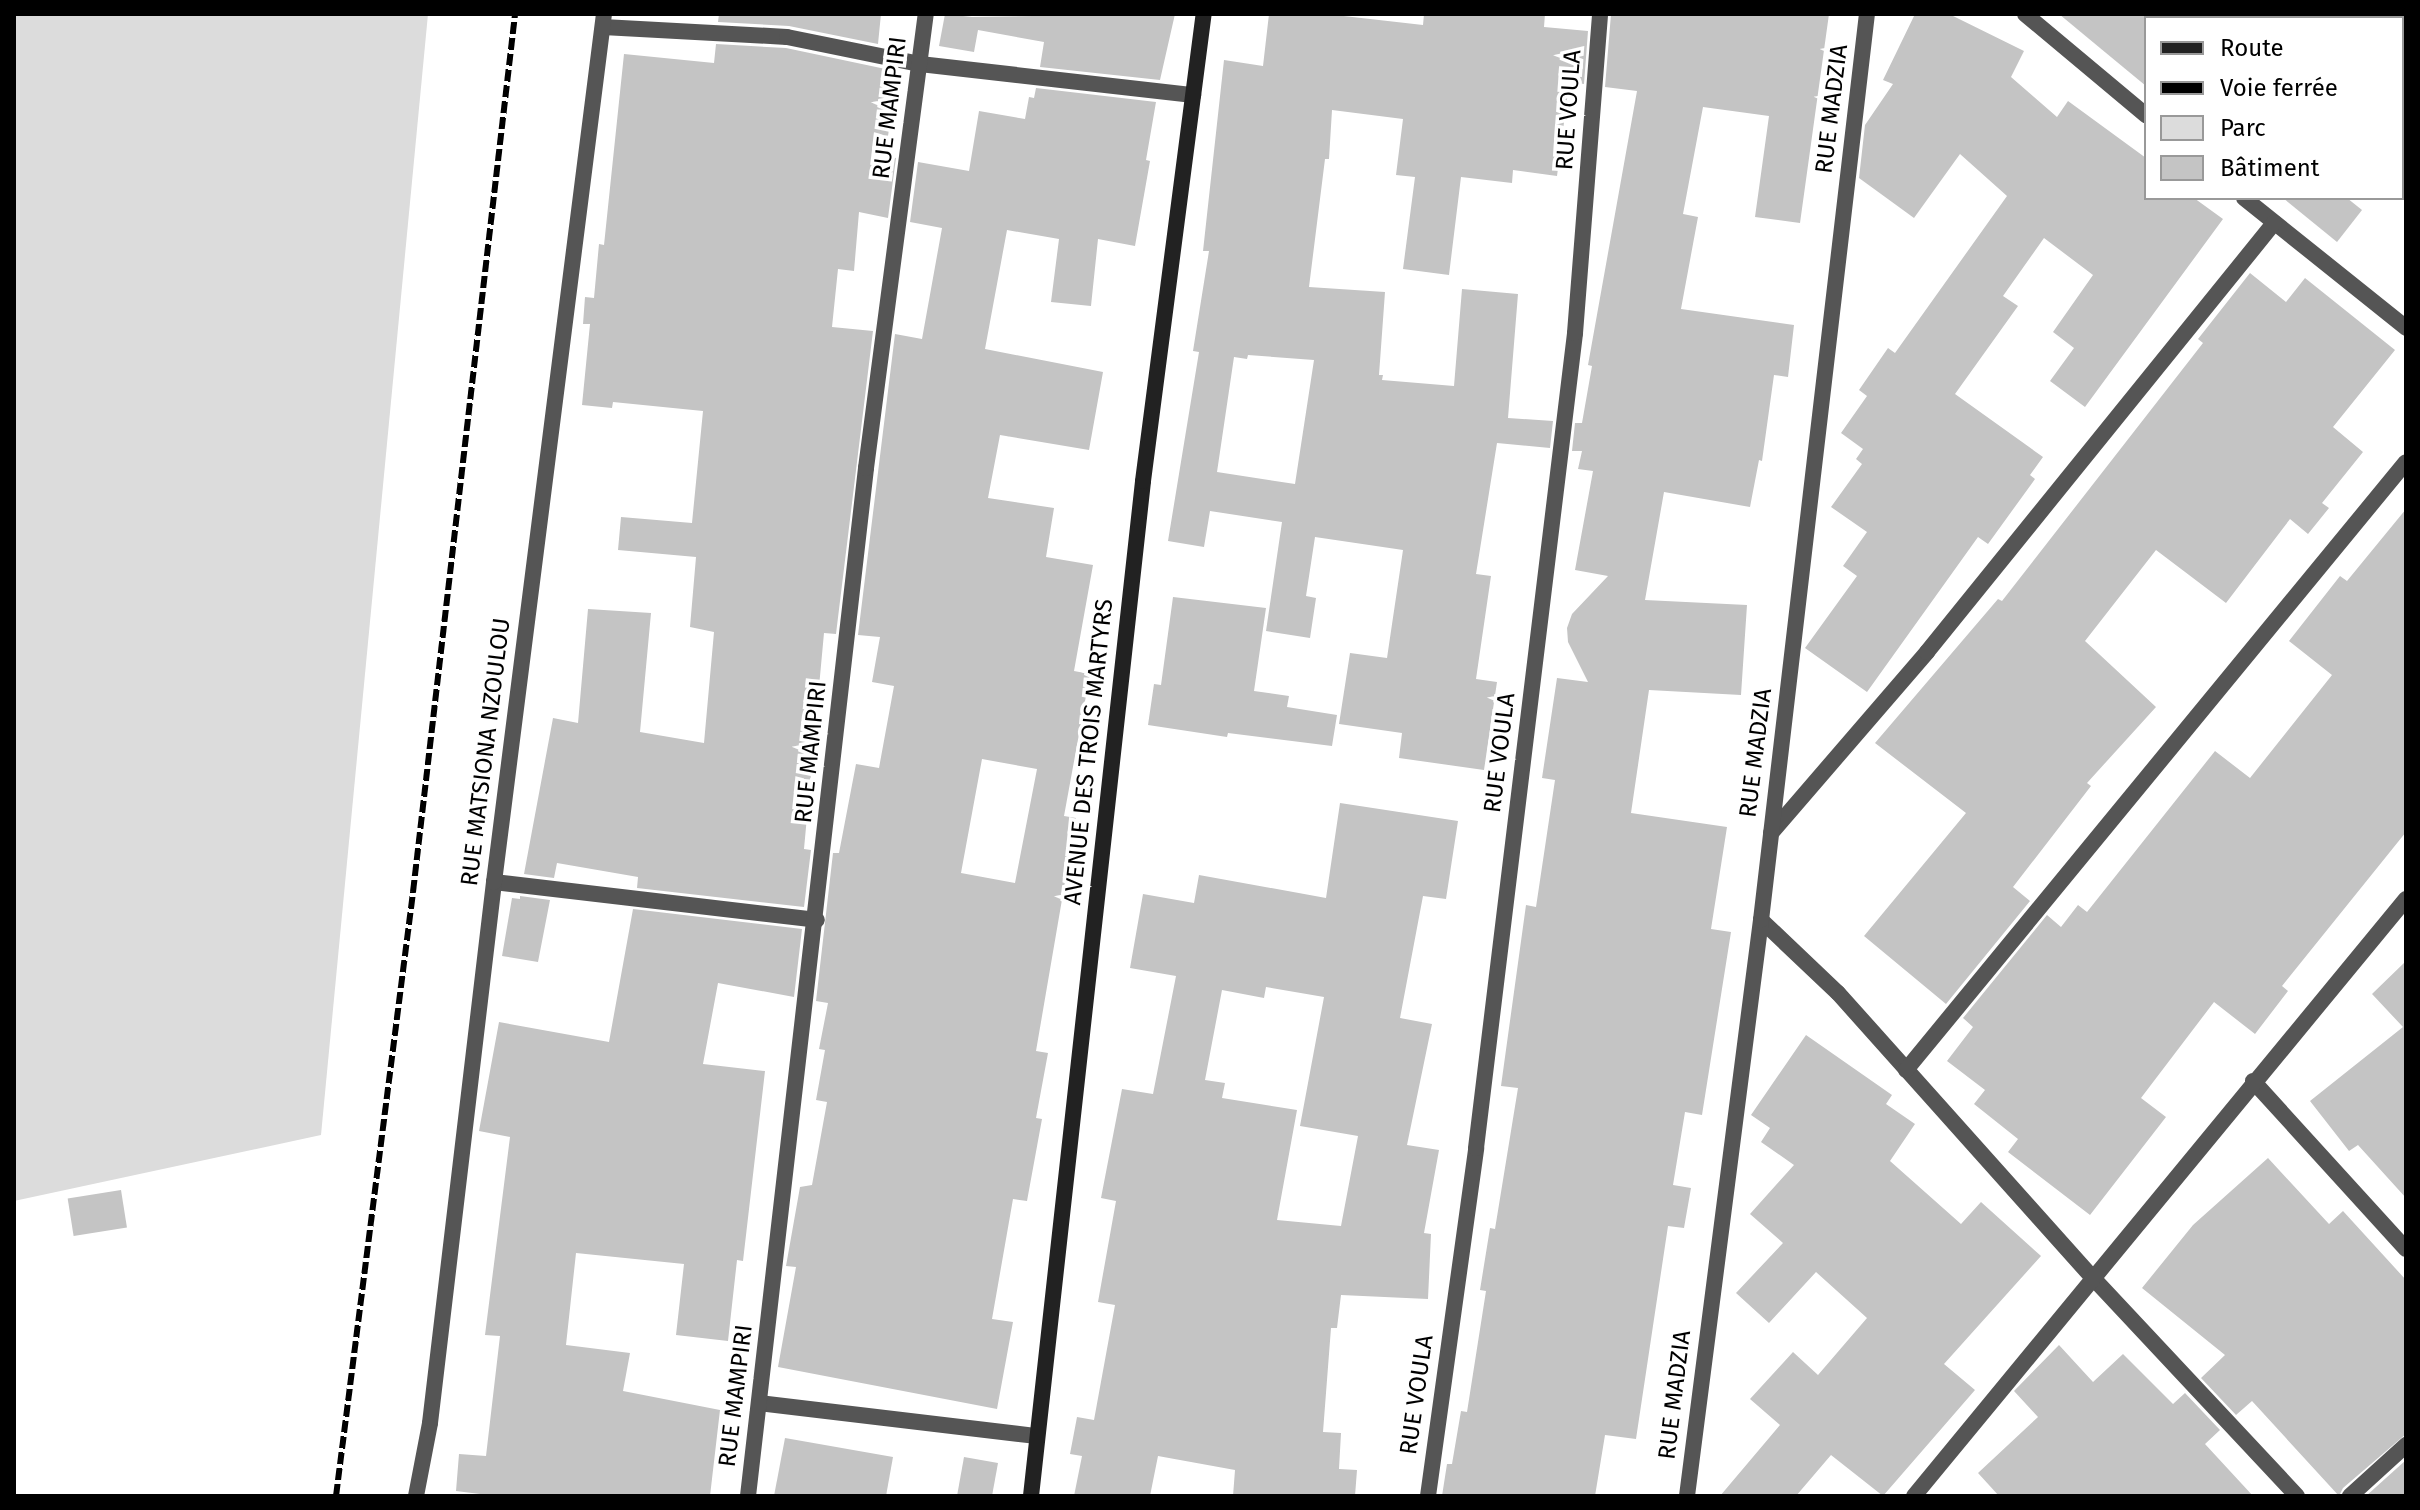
<!DOCTYPE html>
<html>
<head>
<meta charset="utf-8">
<style>
	body { margin:0 }
	#map { position:relative; width:2420px; height:1510px; overflow:hidden; background:#fff; font-family:"Fira Sans",sans-serif }
	div>[style] { position:absolute }
	[style*='--x'] { left:calc(var(--x)*1px); top:calc(var(--y)*1px); width:calc(var(--w)*1px); rotate:calc(var(--a)*1deg) }
	.green>* { inset:0; background:#dcdcdc }
	.building>* { inset:0; background:#c4c4c4; transform-origin:0 0 }
	.minor>* { height:16px; margin:-8px; padding:0 8px; transform-origin:8px; border-radius:8px; background:#555 }
	.secondary>* { height:16px; margin:-8px; padding:0 8px; transform-origin:8px; border-radius:8px; background:#222 }
	.rail>* { height:6px; margin-top:-3px; transform-origin:0; background:repeating-linear-gradient(90deg,#000 0 12px,transparent 0 16px) }
	span { translate:-50% -50%; white-space:nowrap; text-align:center; line-height:1.15; -webkit-text-stroke:7px #fff; paint-order:stroke }
	.street-label { font-size:24px; color:#000 }
	.frame { position:absolute; inset:0; border:16px solid #000; pointer-events:none }
	.legend { position:absolute; left:2144px; top:16px; width:260px; height:184px; box-sizing:border-box; background:#fff; border:2px solid #999; margin:0; padding:10px 14px; list-style:none; font-size:24px; color:#000 }
	.legend li { display:flex; align-items:center; gap:16px; height:40px }
	.legend b { width:40px; border:2px solid #999 }
</style>
</head>
<body>
<div id="map">
	<div class="green">
		<i style="clip-path:polygon(14px 14px,428px 14px,321px 1135px,14px 1201px)"></i>
	</div>
	<div class="building">
		<i style="clip-path:polygon(719px 14px,881px 14px,878px 44px,789px 26px,718px 22px)"></i>
		<i style="clip-path:polygon(945px 14px,972px 17px,1175px 14px,1160px 80px,1040px 67px,1044px 42px,978px 30px,974px 52px,939px 46px)"></i>
		<i style="clip-path:polygon(evenodd,1269px 14px,1326px 14px,1423px 25px,1424px 14px,1545px 14px,1544px 27px,1588px 31px,1584px 84px,1571px 82px,1568px 92px,1557px 176px,1513px 170px,1512px 183px,1461px 177px,1449px 275px,1403px 269px,1415px 177px,1396px 175px,1403px 119px,1332px 110px,1329px 159px,1325px 159px,1309px 287px,1385px 292px,1379px 375px,1383px 375px,1382px 380px,1454px 386px,1462px 289px,1518px 294px,1508px 418px,1553px 421px,1550px 448px,1497px 443px,1476px 574px,1491px 576px,1476px 679px,1497px 682px,1484px 770px,1399px 758px,1402px 733px,1339px 724px,1350px 653px,1387px 658px,1403px 550px,1315px 537px,1306px 596px,1316px 598px,1310px 638px,1266px 631px,1282px 522px,1210px 511px,1204px 547px,1168px 541px,1199px 352px,1193px 351px,1209px 251px,1203px 251px,1224px 60px,1263px 66px,1269px 14px,1248px 355px,1314px 360px,1295px 484px,1217px 472px,1234px 357px,1247px 359px,1248px 355px)"></i>
		<i style="clip-path:polygon(1611px 14px,1829px 14px,1800px 223px,1755px 217px,1769px 116px,1703px 107px,1683px 214px,1698px 217px,1681px 309px,1794px 325px,1788px 377px,1774px 375px,1762px 461px,1759px 460px,1750px 507px,1664px 492px,1645px 600px,1747px 605px,1741px 695px,1649px 690px,1631px 813px,1727px 827px,1711px 929px,1731px 932px,1702px 1115px,1685px 1112px,1673px 1185px,1691px 1188px,1684px 1228px,1668px 1226px,1636px 1439px,1605px 1435px,1595px 1496px,1442px 1496px,1447px 1464px,1452px 1464px,1461px 1411px,1467px 1412px,1486px 1291px,1480px 1290px,1490px 1228px,1495px 1229px,1518px 1088px,1501px 1086px,1526px 905px,1536px 907px,1555px 780px,1542px 778px,1557px 678px,1588px 682px,1568px 642px,1567px 628px,1572px 614px,1608px 576px,1575px 570px,1593px 471px,1578px 469px,1582px 451px,1572px 451px,1575px 423px,1582px 423px,1592px 366px,1588px 365px,1637px 91px,1605px 87px)"></i>
		<i style="clip-path:polygon(1915px 14px,1949px 14px,2024px 51px,2011px 77px,2057px 117px,2068px 101px,2146px 158px,2146px 198px,2194px 198px,2223px 219px,2085px 407px,2050px 381px,2074px 348px,2053px 332px,2093px 275px,2044px 238px,2003px 296px,2018px 306px,1955px 394px,2043px 457px,2030px 475px,2035px 479px,1988px 544px,1978px 537px,1867px 692px,1805px 648px,1857px 576px,1843px 566px,1867px 532px,1831px 507px,1862px 464px,1856px 459px,1863px 449px,1841px 433px,1867px 396px,1859px 390px,1888px 348px,1895px 353px,2007px 196px,1960px 154px,1914px 218px,1859px 178px,1865px 125px,1893px 84px,1883px 80px)"></i>
		<i style="clip-path:polygon(2059px 14px,2146px 14px,2146px 86px,2100px 48px)"></i>
		<i style="clip-path:polygon(716px 44px,786px 48px,895px 71px,886px 156px,896px 158px,888px 218px,859px 212px,854px 271px,838px 269px,832px 327px,873px 331px,836px 634px,824px 633px,804px 849px,811px 850px,804px 907px,637px 888px,638px 877px,557px 863px,554px 878px,524px 874px,553px 718px,578px 723px,588px 609px,651px 613px,640px 732px,704px 743px,714px 632px,690px 627px,696px 557px,618px 550px,621px 517px,692px 523px,703px 411px,613px 402px,612px 408px,582px 405px,590px 324px,583px 324px,585px 297px,594px 298px,599px 244px,604px 245px,624px 54px,714px 63px)"></i>
		<i style="clip-path:polygon(evenodd,1036px 88px,1156px 102px,1146px 160px,1150px 161px,1135px 246px,1098px 239px,1091px 306px,1051px 302px,1059px 239px,1007px 230px,985px 349px,1103px 372px,1089px 450px,1000px 435px,988px 498px,1054px 508px,1046px 557px,1093px 565px,1074px 671px,1090px 674px,1064px 816px,1076px 818px,1036px 1051px,1048px 1053px,1036px 1118px,1042px 1119px,1027px 1201px,1013px 1199px,992px 1319px,1013px 1322px,997px 1409px,778px 1367px,796px 1267px,786px 1266px,800px 1187px,812px 1185px,827px 1102px,816px 1100px,825px 1050px,819px 1049px,828px 1003px,816px 1001px,833px 853px,839px 853px,856px 764px,879px 768px,894px 686px,872px 682px,880px 637px,858px 635px,895px 334px,922px 339px,942px 228px,910px 222px,918px 162px,969px 171px,979px 111px,1025px 119px,1029px 97px,1034px 98px,1036px 88px,982px 759px,1037px 769px,1015px 883px,961px 873px,982px 759px)"></i>
		<i style="clip-path:polygon(2283px 198px,2347px 198px,2362px 210px,2337px 242px)"></i>
		<i style="clip-path:polygon(2250px 273px,2286px 302px,2305px 278px,2395px 350px,2333px 427px,2363px 452px,2322px 503px,2329px 508px,2308px 534px,2290px 519px,2226px 603px,2156px 550px,2085px 641px,2156px 707px,2087px 783px,2091px 786px,2013px 887px,2030px 901px,1946px 1004px,1864px 936px,1966px 813px,1875px 743px,1998px 599px,2002px 601px,2203px 343px,2198px 339px)"></i>
		<i style="clip-path:polygon(2406px 509px,2406px 832px,2282px 986px,2288px 991px,2255px 1034px,2214px 1002px,2141px 1098px,2166px 1117px,2090px 1215px,2008px 1152px,2018px 1139px,1974px 1104px,1985px 1090px,1947px 1061px,1973px 1027px,1963px 1018px,2047px 915px,2061px 927px,2078px 905px,2087px 912px,2215px 751px,2250px 778px,2332px 675px,2289px 641px,2340px 576px,2347px 581px)"></i>
		<i style="clip-path:polygon(1173px 597px,1266px 608px,1254px 691px,1289px 696px,1287px 707px,1337px 715px,1332px 746px,1228px 733px,1227px 737px,1148px 725px,1154px 684px,1161px 685px)"></i>
		<i style="clip-path:polygon(evenodd,1340px 803px,1458px 821px,1446px 899px,1423px 896px,1400px 1018px,1432px 1024px,1407px 1145px,1439px 1150px,1424px 1233px,1431px 1234px,1428px 1299px,1341px 1295px,1337px 1328px,1331px 1328px,1323px 1432px,1341px 1433px,1339px 1469px,1357px 1470px,1355px 1496px,1233px 1496px,1235px 1470px,1158px 1456px,1150px 1496px,1074px 1496px,1082px 1456px,1070px 1454px,1077px 1417px,1094px 1420px,1115px 1305px,1098px 1302px,1116px 1201px,1101px 1198px,1122px 1089px,1153px 1094px,1176px 976px,1130px 968px,1143px 894px,1194px 903px,1199px 875px,1326px 898px,1340px 803px,1266px 987px,1324px 997px,1300px 1126px,1358px 1136px,1341px 1226px,1277px 1220px,1297px 1110px,1222px 1098px,1225px 1083px,1205px 1080px,1222px 990px,1264px 998px,1266px 987px)"></i>
		<i style="clip-path:polygon(520px 896px,550px 900px,538px 962px,502px 956px,512px 898px,520px 899px)"></i>
		<i style="clip-path:polygon(633px 909px,802px 929px,794px 997px,718px 983px,703px 1064px,765px 1071px,743px 1261px,737px 1260px,728px 1341px,676px 1335px,684px 1264px,576px 1253px,566px 1345px,630px 1353px,623px 1391px,720px 1410px,710px 1496px,496px 1496px,456px 1491px,459px 1454px,486px 1456px,500px 1336px,485px 1335px,510px 1137px,479px 1131px,499px 1022px,609px 1042px)"></i>
		<i style="clip-path:polygon(2406px 961px,2406px 1198px,2358px 1145px,2349px 1151px,2310px 1101px,2403px 1027px,2372px 994px)"></i>
		<i style="clip-path:polygon(1806px 1035px,1892px 1095px,1886px 1104px,1915px 1124px,1890px 1161px,1961px 1224px,1981px 1202px,2041px 1256px,1944px 1364px,1975px 1390px,1883px 1496px,1831px 1455px,1796px 1496px,1720px 1496px,1780px 1425px,1750px 1399px,1793px 1352px,1818px 1375px,1867px 1318px,1816px 1272px,1769px 1323px,1736px 1293px,1783px 1243px,1750px 1214px,1794px 1165px,1761px 1142px,1770px 1128px,1751px 1115px)"></i>
		<i style="clip-path:polygon(2268px 1158px,2329px 1224px,2343px 1211px,2406px 1280px,2406px 1434px,2343px 1488px,2339px 1496px,2252px 1401px,2236px 1415px,2201px 1378px,2225px 1355px,2142px 1288px,2193px 1225px)"></i>
		<i style="left:121px;top:1190px;width:38px;height:54px;rotate:81deg"></i>
		<i style="clip-path:polygon(2059px 1345px,2093px 1382px,2123px 1354px,2173px 1404px,2185px 1393px,2220px 1430px,2205px 1444px,2253px 1496px,1999px 1496px,1978px 1473px,2038px 1417px,2014px 1391px)"></i>
		<i style="clip-path:polygon(785px 1438px,893px 1457px,886px 1496px,774px 1496px)"></i>
		<i style="clip-path:polygon(964px 1457px,998px 1463px,992px 1496px,957px 1496px)"></i>
		<i style="clip-path:polygon(2406px 1460px,2406px 1496px,2366px 1496px)"></i>
	</div>
	<div class="minor">
		<i style="--x:2025;--y:14;--w:158;--a:39.9"></i>
		<i style="--x:603;--y:27;--w:184;--a:3.1"></i>
		<i style="--x:787;--y:37;--w:136;--a:11.5"></i>
		<i style="--x:920;--y:64;--w:275;--a:6.5"></i>
		<i style="--x:2244;--y:198;--w:208;--a:38.7"></i>
		<i style="--x:1771;--y:833;--w:239;--a:-49.2"></i>
		<i style="--x:1927;--y:652;--w:552;--a:-51.03"></i>
		<i style="--x:494;--y:882;--w:325;--a:6.7"></i>
		<i style="--x:1761;--y:920;--w:106;--a:43.5"></i>
		<i style="--x:1838;--y:993;--w:384;--a:48.2"></i>
		<i style="--x:2094;--y:1279;--w:297;--a:46.9"></i>
		<i style="--x:1906;--y:1070;--w:787;--a:-50.57"></i>
		<i style="--x:2253;--y:1081;--w:227;--a:47.7"></i>
		<i style="--x:759;--y:1403;--w:280;--a:6.8"></i>
		<i style="--x:416;--y:1496;--w:74;--a:-79.1"></i>
		<i style="--x:430;--y:1423;--w:545;--a:-83.25"></i>
		<i style="--x:494;--y:882;--w:875;--a:-82.78"></i>
		<i style="--x:748;--y:1496;--w:1035;--a:-83.45"></i>
		<i style="--x:866;--y:468;--w:458;--a:-82.5"></i>
		<i style="--x:1428;--y:1496;--w:351;--a:-82.1"></i>
		<i style="--x:1476;--y:1148;--w:821;--a:-83.07"></i>
		<i style="--x:1575;--y:333;--w:320;--a:-85.5"></i>
		<i style="--x:1687;--y:1496;--w:581;--a:-82.68"></i>
		<i style="--x:1761;--y:920;--w:912;--a:-83.33"></i>
		<i style="--x:1914;--y:1496;--w:774;--a:-50.51"></i>
		<i style="--x:2350;--y:1496;--w:76;--a:-42.3"></i>
	</div>
	<div class="secondary">
		<i style="--x:1031;--y:1496;--w:1021;--a:-83.7"></i>
		<i style="--x:1143;--y:481;--w:471;--a:-82.6"></i>
	</div>
	<div class="rail">
		<i style="--x:336;--y:1496;--w:609;--a:-82.73"></i>
		<i style="--x:413;--y:892;--w:884;--a:-83.37"></i>
	</div>
	<div class="street-label">
		<span style="left:890px;top:108px;rotate:-83deg">RUE MAMPIRI</span>
		<span style="left:1832px;top:109px;rotate:-83deg">RUE MADZIA</span>
		<span style="left:1569px;top:110px;rotate:-86deg">RUE VOULA</span>
		<span style="left:486px;top:752px;rotate:-83deg">RUE MATSIONA NZOULOU</span>
		<span style="left:811px;top:752px;rotate:-84deg">RUE MAMPIRI</span>
		<span style="left:1089px;top:752px;rotate:-84deg">AVENUE DES TROIS MARTYRS</span>
		<span style="left:1500px;top:753px;rotate:-83deg">RUE VOULA</span>
		<span style="left:1756px;top:753px;rotate:-83deg">RUE MADZIA</span>
		<span style="left:1417px;top:1395px;rotate:-82deg">RUE VOULA</span>
		<span style="left:1675px;top:1395px;rotate:-83deg">RUE MADZIA</span>
		<span style="left:736px;top:1396px;rotate:-83deg">RUE MAMPIRI</span>
	</div>
	<div class="frame"></div>
	<ul class="legend">
	<li><b style="height:10px;background:#222"></b>Route</li>
	<li><b style="height:10px;background:#000"></b>Voie ferrée</li>
	<li><b style="height:22px;background:#dcdcdc"></b>Parc</li>
	<li><b style="height:22px;background:#c4c4c4"></b>Bâtiment</li>
	</ul>
</div>
</body>
</html>
